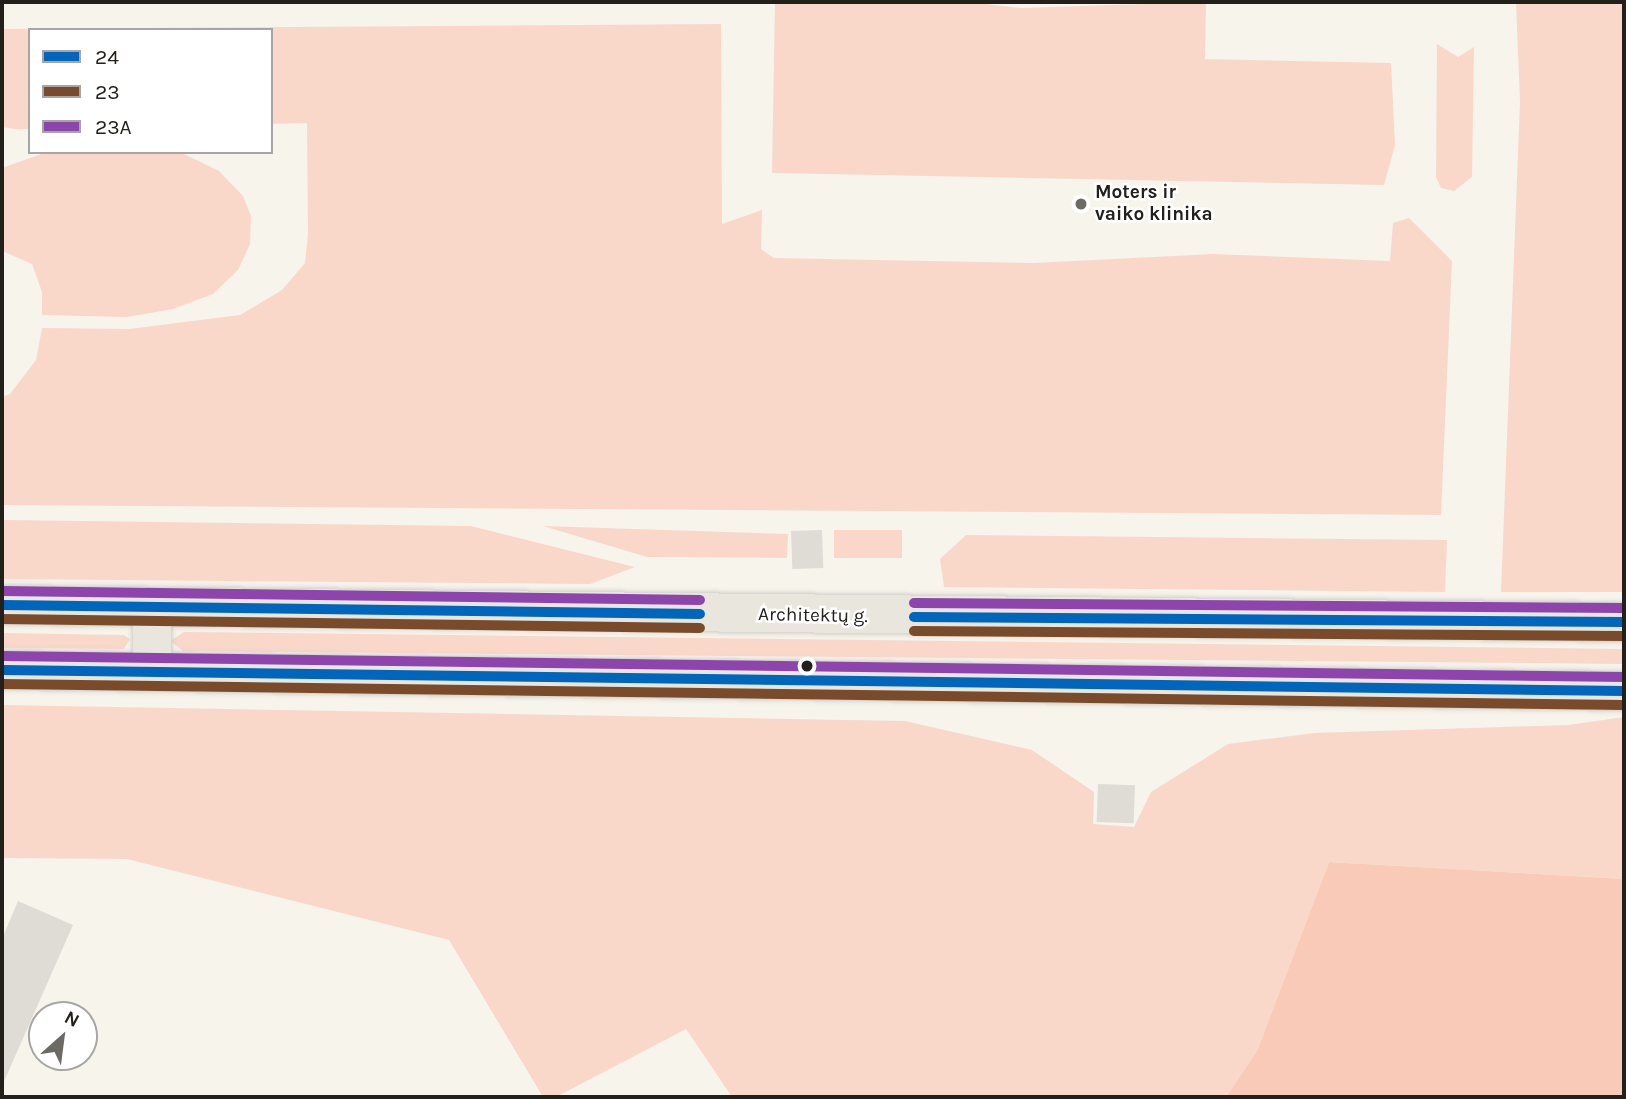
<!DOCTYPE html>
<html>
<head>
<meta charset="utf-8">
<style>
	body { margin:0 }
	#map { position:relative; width:1626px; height:1099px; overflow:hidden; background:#f7f4ec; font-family:Karla,sans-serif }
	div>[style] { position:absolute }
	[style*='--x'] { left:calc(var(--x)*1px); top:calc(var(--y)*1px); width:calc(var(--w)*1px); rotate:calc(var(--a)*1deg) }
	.green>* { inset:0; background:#f9d8ca; transform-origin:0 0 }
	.forest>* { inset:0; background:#f8cab7 }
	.building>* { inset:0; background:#dfdcd6; transform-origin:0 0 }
	.roads { filter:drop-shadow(0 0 2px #d0ceca) drop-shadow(0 0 2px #d0ceca) }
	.primary>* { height:38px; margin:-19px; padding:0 19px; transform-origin:19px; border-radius:19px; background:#e9e7dd }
	.bus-1>* { height:10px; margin:-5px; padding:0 5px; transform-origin:5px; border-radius:5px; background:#0065bd }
	.bus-2>* { height:10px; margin:-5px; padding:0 5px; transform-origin:5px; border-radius:5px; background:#7a4b2a }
	.bus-3>* { height:10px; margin:-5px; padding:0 5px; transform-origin:5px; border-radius:5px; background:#8e44ad }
	.dots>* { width:19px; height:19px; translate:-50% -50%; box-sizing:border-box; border:4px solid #fff; border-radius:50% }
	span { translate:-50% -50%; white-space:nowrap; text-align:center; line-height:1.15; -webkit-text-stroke:5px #fff; paint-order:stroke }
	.poi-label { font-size:19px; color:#23201c; font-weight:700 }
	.left { translate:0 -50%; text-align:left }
	.street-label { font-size:19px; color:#23201c }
	.frame { position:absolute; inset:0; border:4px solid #23201c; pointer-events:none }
	.legend { position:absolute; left:28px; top:28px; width:245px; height:126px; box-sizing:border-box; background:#fff; border:2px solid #a7a6a4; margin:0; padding:9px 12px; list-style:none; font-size:21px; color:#23201c }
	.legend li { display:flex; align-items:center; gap:14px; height:35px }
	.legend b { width:35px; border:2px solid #a7a6a4 }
	.north { position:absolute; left:28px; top:1001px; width:70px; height:70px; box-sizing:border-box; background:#fff; border:2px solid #a7a6a4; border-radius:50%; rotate:28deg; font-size:19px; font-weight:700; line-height:28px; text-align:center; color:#23201c }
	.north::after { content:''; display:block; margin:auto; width:24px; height:32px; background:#6d6a65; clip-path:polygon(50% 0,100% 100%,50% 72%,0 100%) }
</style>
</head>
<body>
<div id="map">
	<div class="green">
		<i style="clip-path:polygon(775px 2px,968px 2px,1021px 8px,1206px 2px,1205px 59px,1391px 63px,1395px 145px,1384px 185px,772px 173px)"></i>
		<i style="clip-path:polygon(1516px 2px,1624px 2px,1624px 592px,1501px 592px,1520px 102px)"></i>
		<i style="clip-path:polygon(721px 24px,722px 224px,762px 210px,761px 249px,774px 258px,1034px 263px,1213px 254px,1390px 261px,1393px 223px,1409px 218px,1452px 261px,1441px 515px,2px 505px,2px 397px,10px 394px,36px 360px,42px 328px,129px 329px,240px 315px,282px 290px,305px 263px,308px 234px,307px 123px,271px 124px,271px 30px,30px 30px,30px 129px,15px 129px,2px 127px,2px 29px)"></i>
		<i style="clip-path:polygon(1437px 44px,1458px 57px,1474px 47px,1472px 177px,1454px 191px,1441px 188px,1436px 177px)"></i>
		<i style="clip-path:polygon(47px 152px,180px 152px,219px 171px,243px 196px,251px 216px,250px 244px,238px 270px,213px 294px,173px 309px,127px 317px,42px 315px,42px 292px,32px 264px,2px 251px,2px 168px)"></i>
		<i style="clip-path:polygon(2px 520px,471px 526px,635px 567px,590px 584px,2px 579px)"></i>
		<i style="clip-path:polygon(543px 526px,788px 534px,787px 558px,647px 557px)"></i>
		<i style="left:834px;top:530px;width:68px;height:28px"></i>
		<i style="clip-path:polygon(966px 535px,1447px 540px,1445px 592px,944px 587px,940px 559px)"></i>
		<i style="clip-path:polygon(184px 632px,1624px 649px,1624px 664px,183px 651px,170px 641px)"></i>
		<i style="clip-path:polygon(2px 633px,124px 635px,130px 639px,124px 649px,2px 648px)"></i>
		<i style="clip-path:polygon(2px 705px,905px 721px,1032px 750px,1094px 792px,1093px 824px,1134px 827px,1151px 792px,1228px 744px,1314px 733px,1568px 725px,1624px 717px,1624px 879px,1329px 862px,1257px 1051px,1226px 1097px,732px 1097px,686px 1029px,556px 1097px,543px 1097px,449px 940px,127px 859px,2px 858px)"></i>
	</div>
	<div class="forest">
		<i style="clip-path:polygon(1329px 862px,1624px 879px,1624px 1097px,1226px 1097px,1257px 1051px)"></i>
	</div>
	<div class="building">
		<i style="left:822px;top:530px;width:38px;height:31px;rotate:88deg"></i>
		<i style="left:1098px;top:784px;width:37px;height:38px;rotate:2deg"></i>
		<i style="clip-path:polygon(18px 901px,73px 925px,2px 1086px,2px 939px)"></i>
	</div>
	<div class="roads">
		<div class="primary">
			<i style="--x:2;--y:605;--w:1622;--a:0.6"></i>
			<i style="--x:2;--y:670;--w:1622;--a:0.74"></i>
			<i style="--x:152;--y:672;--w:65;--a:-90"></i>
		</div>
	</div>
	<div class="bus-1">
		<i style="--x:2;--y:605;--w:698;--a:0.74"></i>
		<i style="--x:914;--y:617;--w:710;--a:0.4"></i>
		<i style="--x:2;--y:670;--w:1622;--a:0.74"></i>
	</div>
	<div class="bus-2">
		<i style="--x:2;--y:619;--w:698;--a:0.74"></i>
		<i style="--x:914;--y:631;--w:710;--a:0.4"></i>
		<i style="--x:2;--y:684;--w:1622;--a:0.74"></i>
	</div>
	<div class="bus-3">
		<i style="--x:2;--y:591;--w:698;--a:0.74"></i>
		<i style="--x:914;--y:603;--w:710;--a:0.4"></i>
		<i style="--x:2;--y:656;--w:1622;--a:0.74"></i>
	</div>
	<div class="dots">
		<i style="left:1081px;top:204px;background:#6d6a65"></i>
		<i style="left:807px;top:666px;background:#23201c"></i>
	</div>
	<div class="poi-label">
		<span class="left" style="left:1095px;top:204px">Moters ir<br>vaiko klinika</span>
	</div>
	<div class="street-label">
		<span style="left:813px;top:616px;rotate:1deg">Architektų g.</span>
	</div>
	<div class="frame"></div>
	<ul class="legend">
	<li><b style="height:9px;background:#0065bd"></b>24</li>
	<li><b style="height:9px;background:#7a4b2a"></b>23</li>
	<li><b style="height:9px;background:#8e44ad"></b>23A</li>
	</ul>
	<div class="north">N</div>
</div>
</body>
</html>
